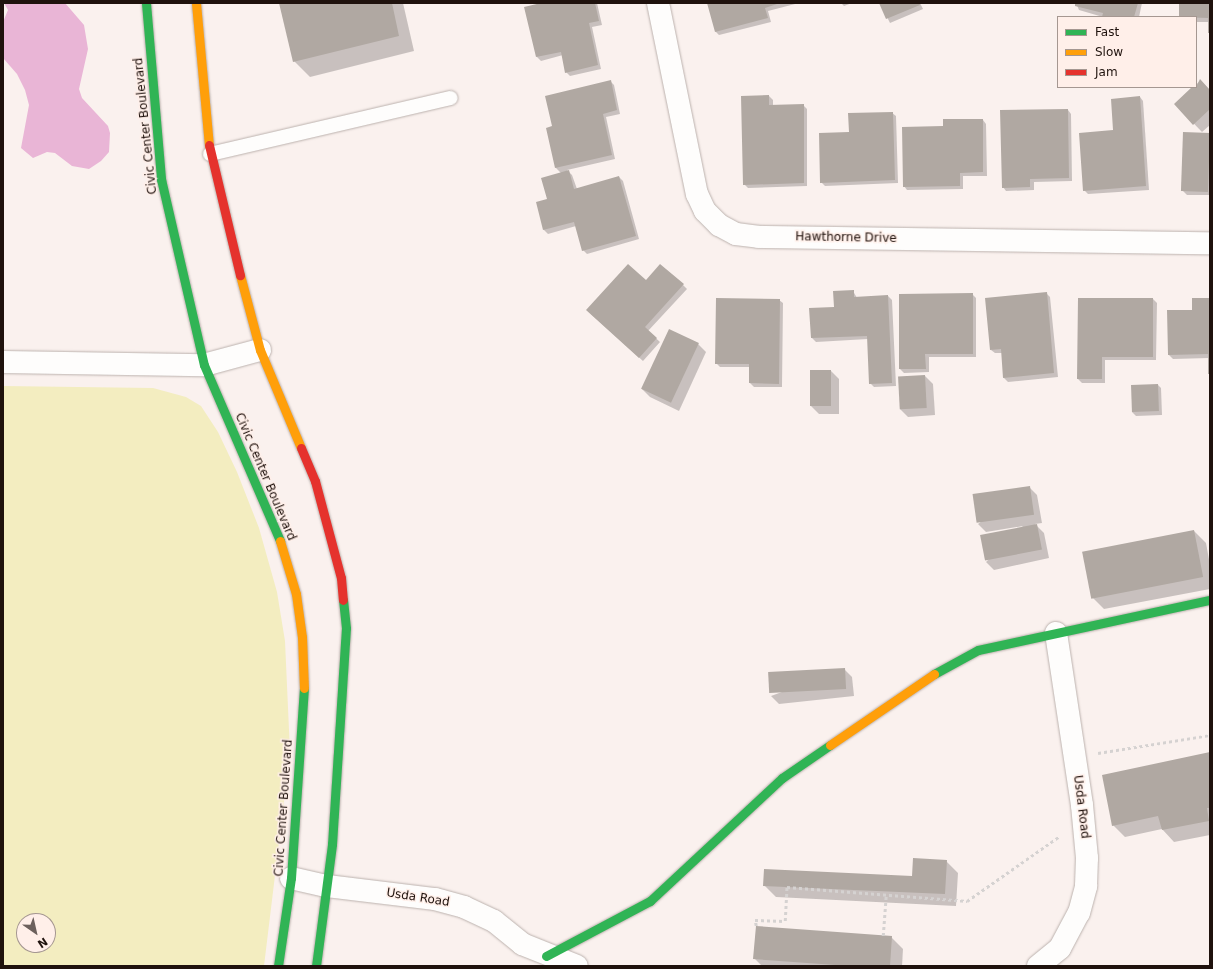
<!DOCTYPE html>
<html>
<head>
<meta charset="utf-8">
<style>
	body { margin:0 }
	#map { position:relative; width:1213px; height:969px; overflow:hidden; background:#faf1ee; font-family:"DejaVu Sans",sans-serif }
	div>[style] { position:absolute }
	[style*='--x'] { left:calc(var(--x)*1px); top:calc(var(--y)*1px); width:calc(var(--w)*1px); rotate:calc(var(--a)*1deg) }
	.green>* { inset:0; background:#f3edc0 }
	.water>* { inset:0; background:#e9b5d6 }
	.shadow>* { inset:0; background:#0003 }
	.building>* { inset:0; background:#b0a8a2; transform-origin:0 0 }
	.path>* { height:2.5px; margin-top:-1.25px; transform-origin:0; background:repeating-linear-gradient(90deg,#d5d2d1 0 3px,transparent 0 6px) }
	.roads { filter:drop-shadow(0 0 1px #bcb2ae) drop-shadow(0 0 1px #bcb2ae) }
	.lane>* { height:14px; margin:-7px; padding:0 7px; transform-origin:7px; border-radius:7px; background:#fefdfc }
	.street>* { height:22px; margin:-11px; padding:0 11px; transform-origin:11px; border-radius:11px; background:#fefdfc }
	.fast>* { height:9px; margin:-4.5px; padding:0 4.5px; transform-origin:4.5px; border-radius:4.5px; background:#30b455 }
	.slow>* { height:9px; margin:-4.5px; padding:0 4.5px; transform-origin:4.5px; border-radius:4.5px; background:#ff9f0a }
	.jam>* { height:9px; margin:-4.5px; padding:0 4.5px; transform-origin:4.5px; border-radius:4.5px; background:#e5322d }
	span { translate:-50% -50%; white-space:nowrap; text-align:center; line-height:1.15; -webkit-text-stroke:3px #ffefe9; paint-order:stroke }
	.street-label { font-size:12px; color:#1f120d }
	.frame { position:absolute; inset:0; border:4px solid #1f120d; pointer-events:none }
	.legend { position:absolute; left:1057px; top:16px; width:140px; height:72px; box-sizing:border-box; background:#ffefe9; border:1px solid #a59791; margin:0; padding:5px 7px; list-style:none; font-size:12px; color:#1f120d }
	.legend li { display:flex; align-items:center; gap:8px; height:20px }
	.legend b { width:20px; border:1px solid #a59791 }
	.north { position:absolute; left:16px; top:913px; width:40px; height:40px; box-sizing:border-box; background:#ffefe9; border:1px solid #a59791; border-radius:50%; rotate:146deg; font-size:11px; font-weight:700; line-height:16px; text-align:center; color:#1f120d }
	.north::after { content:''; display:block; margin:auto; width:14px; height:18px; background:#6c605c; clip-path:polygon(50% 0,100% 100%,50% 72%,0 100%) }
</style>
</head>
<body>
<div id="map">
	<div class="green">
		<i style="clip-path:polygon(evenodd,3px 386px,153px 388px,186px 397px,201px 406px,218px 432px,237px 472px,259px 528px,277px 592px,285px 641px,290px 752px,264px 966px,3px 966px,3px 386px,24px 921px,48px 921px,48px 945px,24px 945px,24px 921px)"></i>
	</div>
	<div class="water">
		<i style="clip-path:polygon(4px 3px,65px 3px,84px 25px,88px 49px,79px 89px,82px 98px,108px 126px,110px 133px,109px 152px,101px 161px,89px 169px,72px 166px,55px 153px,47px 152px,33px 158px,21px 148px,29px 105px,25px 90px,17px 74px,3px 58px,3px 22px,8px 10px)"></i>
	</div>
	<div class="shadow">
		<i style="clip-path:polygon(280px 3px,403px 3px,414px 51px,310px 77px,294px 61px)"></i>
		<i style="clip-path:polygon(545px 3px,597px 3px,602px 25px,592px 27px,601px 69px,570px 76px,566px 72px,563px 55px,541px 61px,537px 57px)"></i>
		<i style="clip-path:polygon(708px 3px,799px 3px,768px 11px,771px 22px,719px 35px,716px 32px)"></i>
		<i style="clip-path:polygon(841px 3px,852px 3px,844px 6px)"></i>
		<i style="clip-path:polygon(880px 3px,920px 3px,923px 9px,890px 23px)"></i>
		<i style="clip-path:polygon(1076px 3px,1142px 3px,1139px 17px,1103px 17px,1079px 10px)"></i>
		<i style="clip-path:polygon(1180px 3px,1210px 3px,1210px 34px,1209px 22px,1196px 22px,1196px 17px)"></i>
		<i style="clip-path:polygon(610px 81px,614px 85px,620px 114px,606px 117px,615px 159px,567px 170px,572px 175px,577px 189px,619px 177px,623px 181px,639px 239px,587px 254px,583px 250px,576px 226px,548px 234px,544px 230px,537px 203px,548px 200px,561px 173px,556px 168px,547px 129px,553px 127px)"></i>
		<i style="clip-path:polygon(1200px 81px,1210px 91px,1210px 125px,1202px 132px,1175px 104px)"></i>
		<i style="clip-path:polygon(769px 96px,773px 100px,773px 106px,803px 105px,807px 109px,807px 186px,748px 188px,744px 184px)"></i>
		<i style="clip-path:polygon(1140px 97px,1143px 101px,1149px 190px,1088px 194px,1084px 190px,1114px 131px)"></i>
		<i style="clip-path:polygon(1068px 110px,1071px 114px,1072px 181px,1034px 182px,1034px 190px,1006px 191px,1003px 187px)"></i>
		<i style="clip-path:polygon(892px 113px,896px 116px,898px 183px,825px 186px,821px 182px,850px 133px)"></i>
		<i style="clip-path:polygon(983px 120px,986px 124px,987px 176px,963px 176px,963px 189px,907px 190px,904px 186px,944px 127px)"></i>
		<i style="clip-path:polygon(1184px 133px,1210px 134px,1210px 195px,1187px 195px,1183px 191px)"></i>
		<i style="clip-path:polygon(683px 285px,687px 289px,648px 331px,660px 342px,643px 361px,591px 314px)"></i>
		<i style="clip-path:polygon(853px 291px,857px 298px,888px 296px,892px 300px,896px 386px,874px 387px,870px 383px,868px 339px,816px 342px,812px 338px,810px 309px,835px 308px)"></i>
		<i style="clip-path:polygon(1046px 293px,1050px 297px,1058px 377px,1008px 382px,1004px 378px,1002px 353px,995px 353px,991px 350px)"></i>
		<i style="clip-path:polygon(972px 294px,976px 298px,976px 357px,929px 357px,929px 372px,904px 373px,900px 369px,900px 295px)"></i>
		<i style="clip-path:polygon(1153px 299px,1157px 303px,1156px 360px,1105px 360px,1105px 383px,1082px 383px,1078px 379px)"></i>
		<i style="clip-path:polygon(1210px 299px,1210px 375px,1209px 358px,1173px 359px,1169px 355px,1168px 311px,1193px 311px)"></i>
		<i style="clip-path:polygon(779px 300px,783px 303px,782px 387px,754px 387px,750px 383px,750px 367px,720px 367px,716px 363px)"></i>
		<i style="clip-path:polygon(698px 344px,706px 352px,679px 411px,650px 397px,642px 389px)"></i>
		<i style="clip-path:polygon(831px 371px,839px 379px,839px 414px,819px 414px,811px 406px)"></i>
		<i style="clip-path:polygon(925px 376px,933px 384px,935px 415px,908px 417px,900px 409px)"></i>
		<i style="clip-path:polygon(1158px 385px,1161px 388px,1162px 415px,1136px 416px,1132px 412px,1132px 386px)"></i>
		<i style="clip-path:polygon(1029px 487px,1037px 495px,1042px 523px,1035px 524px,1044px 533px,1049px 558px,994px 570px,986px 562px,1023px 526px,986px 532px,978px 524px)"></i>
		<i style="clip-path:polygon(1194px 531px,1206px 543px,1210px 565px,1210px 589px,1104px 609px,1092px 597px)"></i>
		<i style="clip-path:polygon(844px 669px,852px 677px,854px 696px,779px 704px,771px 696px)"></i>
		<i style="clip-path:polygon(1210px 753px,1210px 835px,1174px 842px,1162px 829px,1125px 837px,1113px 825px)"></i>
		<i style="clip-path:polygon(946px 861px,958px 873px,956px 906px,776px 897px,764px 885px,913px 877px)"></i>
		<i style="clip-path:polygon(891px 937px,903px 949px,902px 966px,762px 966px,754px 958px)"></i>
	</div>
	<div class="building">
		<i style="clip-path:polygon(279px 3px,392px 3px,399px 36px,293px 62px)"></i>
		<i style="clip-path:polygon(541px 3px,595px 3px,599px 21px,589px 23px,598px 65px,565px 73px,561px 52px,536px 57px,524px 7px)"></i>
		<i style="clip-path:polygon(707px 3px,780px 3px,765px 8px,768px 18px,715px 32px)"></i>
		<i style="clip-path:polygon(879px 3px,919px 3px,920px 5px,886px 19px)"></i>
		<i style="clip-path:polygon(1075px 3px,1138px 3px,1134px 17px,1102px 17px,1103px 13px,1075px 6px)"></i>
		<i style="clip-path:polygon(1179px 3px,1210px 3px,1210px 33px,1208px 33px,1208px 18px,1179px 17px)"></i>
		<i style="clip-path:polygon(1200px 79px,1210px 90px,1210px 109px,1193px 125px,1174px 104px,1192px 87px,1196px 87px)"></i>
		<i style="clip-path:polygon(611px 80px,617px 110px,603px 114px,612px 155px,555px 168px,546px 128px,552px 126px,545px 96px)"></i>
		<i style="clip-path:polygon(769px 95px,769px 105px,804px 104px,804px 183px,743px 185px,741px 96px)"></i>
		<i style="clip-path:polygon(1140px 96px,1146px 186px,1083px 191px,1079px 133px,1113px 130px,1111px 99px)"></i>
		<i style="clip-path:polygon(1068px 109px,1069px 178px,1030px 179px,1030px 187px,1002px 188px,1000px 110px)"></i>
		<i style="clip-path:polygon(893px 112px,895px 180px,820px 183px,819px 133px,849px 132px,848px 113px)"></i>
		<i style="clip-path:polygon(943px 119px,983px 119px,983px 172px,960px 173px,960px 186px,903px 187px,902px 127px,943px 126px)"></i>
		<i style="left:1183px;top:132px;width:27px;height:59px;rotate:2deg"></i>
		<i style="clip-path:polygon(569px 170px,574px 189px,619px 176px,636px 236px,582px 251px,574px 222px,543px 230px,536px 202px,547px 199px,541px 178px)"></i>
		<i style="clip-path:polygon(628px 264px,646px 280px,660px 264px,684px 284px,645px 327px,657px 338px,639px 358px,586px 310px)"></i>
		<i style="clip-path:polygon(854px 290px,854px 297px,888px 295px,892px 383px,869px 384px,867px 336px,811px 338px,809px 308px,834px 307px,833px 291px)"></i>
		<i style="clip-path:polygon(1047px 292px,1054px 373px,1003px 378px,1001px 349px,990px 350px,985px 298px)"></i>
		<i style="clip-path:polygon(973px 293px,973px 354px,925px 354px,926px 369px,899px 369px,899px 294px)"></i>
		<i style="clip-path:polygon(716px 298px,780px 299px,779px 384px,749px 383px,749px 364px,715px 364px)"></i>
		<i style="clip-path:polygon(1078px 298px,1153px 298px,1153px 357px,1102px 357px,1102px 379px,1077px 379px)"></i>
		<i style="clip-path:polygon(1192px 298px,1210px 298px,1210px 374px,1208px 374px,1208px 354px,1168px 355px,1167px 310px,1192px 310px)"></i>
		<i style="left:669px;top:329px;width:33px;height:66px;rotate:25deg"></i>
		<i style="left:810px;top:370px;width:21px;height:36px"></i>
		<i style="left:925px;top:375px;width:33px;height:27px;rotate:87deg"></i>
		<i style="left:1158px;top:384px;width:27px;height:27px;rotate:88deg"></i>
		<i style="left:1030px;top:486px;width:29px;height:58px;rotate:82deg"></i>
		<i style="left:1037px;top:524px;width:26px;height:58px;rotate:79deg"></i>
		<i style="left:1194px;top:530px;width:48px;height:114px;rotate:79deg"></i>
		<i style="left:845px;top:668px;width:21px;height:77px;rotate:87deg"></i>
		<i style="clip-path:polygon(1210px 752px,1210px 808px,1207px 808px,1209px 821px,1162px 830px,1158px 816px,1112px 826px,1102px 775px)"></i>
		<i style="clip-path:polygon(913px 858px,947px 860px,945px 894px,763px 886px,764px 869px,912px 876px)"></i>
		<i style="clip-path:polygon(756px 926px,892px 936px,890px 966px,849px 966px,753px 959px)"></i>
	</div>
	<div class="path">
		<i style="--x:1098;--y:753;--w:113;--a:-9.1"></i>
		<i style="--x:756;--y:926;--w:6;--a:-99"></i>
		<i style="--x:755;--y:920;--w:30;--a:2"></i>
		<i style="--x:785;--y:921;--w:34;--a:-87"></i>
		<i style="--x:787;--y:887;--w:181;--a:4.4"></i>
		<i style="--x:967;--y:901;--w:113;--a:-35"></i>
		<i style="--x:883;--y:936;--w:41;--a:-85.8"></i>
	</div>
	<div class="roads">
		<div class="lane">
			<i style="--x:210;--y:154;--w:247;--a:-13.1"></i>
		</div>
		<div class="street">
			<i style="--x:658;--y:3;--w:195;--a:78.5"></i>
			<i style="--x:697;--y:194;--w:19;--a:65"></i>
			<i style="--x:705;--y:211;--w:20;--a:45"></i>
			<i style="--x:719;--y:225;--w:19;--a:28"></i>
			<i style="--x:736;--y:234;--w:23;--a:7"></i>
			<i style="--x:759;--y:237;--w:451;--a:0.8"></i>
			<i style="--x:3;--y:362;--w:201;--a:0.9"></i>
			<i style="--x:204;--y:365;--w:58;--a:-15"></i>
			<i style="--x:291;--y:878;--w:37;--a:13"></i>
			<i style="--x:327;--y:886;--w:109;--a:6.9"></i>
			<i style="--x:435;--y:899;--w:30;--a:15"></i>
			<i style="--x:464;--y:907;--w:33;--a:25"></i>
			<i style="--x:494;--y:921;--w:36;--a:39"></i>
			<i style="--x:522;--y:944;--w:59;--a:21.8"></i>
			<i style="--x:1038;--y:966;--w:28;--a:-39"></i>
			<i style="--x:1060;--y:948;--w:40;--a:-62"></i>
			<i style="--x:1079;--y:913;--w:28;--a:-75"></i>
			<i style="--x:1086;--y:886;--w:28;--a:-88"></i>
			<i style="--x:1087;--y:858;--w:53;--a:-95.4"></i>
			<i style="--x:1082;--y:805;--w:174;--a:-98.6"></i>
		</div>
		<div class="fast">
			<i style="--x:146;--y:3;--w:177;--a:85.1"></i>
			<i style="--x:161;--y:179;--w:191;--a:77"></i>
			<i style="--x:204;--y:365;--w:192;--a:66.6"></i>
			<i style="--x:934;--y:674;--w:50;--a:-28.6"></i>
			<i style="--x:978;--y:650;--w:237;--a:-12.2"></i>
			<i style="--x:546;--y:956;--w:118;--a:-27.9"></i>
			<i style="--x:650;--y:901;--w:180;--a:-43"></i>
			<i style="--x:782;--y:778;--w:58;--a:-34.5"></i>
			<i style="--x:278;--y:966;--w:89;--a:-81.6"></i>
			<i style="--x:291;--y:878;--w:190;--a:-86.1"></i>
			<i style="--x:316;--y:966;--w:123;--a:-82.5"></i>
			<i style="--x:332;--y:844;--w:216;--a:-86.3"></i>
			<i style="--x:346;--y:628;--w:28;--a:-96"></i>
		</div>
		<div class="slow">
			<i style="--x:196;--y:3;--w:143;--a:84.8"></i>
			<i style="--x:240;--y:275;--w:78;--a:75.1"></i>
			<i style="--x:260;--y:350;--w:106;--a:67.3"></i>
			<i style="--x:280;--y:541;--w:55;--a:73.2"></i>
			<i style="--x:296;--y:594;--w:43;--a:82.1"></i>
			<i style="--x:302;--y:637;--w:51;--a:87.8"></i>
			<i style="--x:830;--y:745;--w:126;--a:-34.3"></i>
		</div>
		<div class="jam">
			<i style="--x:209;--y:145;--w:134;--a:76.6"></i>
			<i style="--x:301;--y:448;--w:36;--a:67"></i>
			<i style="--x:315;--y:481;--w:100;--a:75"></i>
			<i style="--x:341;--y:578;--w:22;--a:85"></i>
		</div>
	</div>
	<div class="street-label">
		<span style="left:146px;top:126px;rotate:-96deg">Civic Center Boulevard</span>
		<span style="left:846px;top:238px;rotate:1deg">Hawthorne Drive</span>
		<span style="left:265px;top:477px;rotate:67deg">Civic Center Boulevard</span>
		<span style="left:1081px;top:807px;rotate:83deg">Usda Road</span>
		<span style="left:284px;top:808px;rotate:-86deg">Civic Center Boulevard</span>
		<span style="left:418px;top:898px;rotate:9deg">Usda Road</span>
	</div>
	<div class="frame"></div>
	<ul class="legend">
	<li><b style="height:5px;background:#30b455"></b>Fast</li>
	<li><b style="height:5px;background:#ff9f0a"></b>Slow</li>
	<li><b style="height:5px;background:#e5322d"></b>Jam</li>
	</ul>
	<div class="north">N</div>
</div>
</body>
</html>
